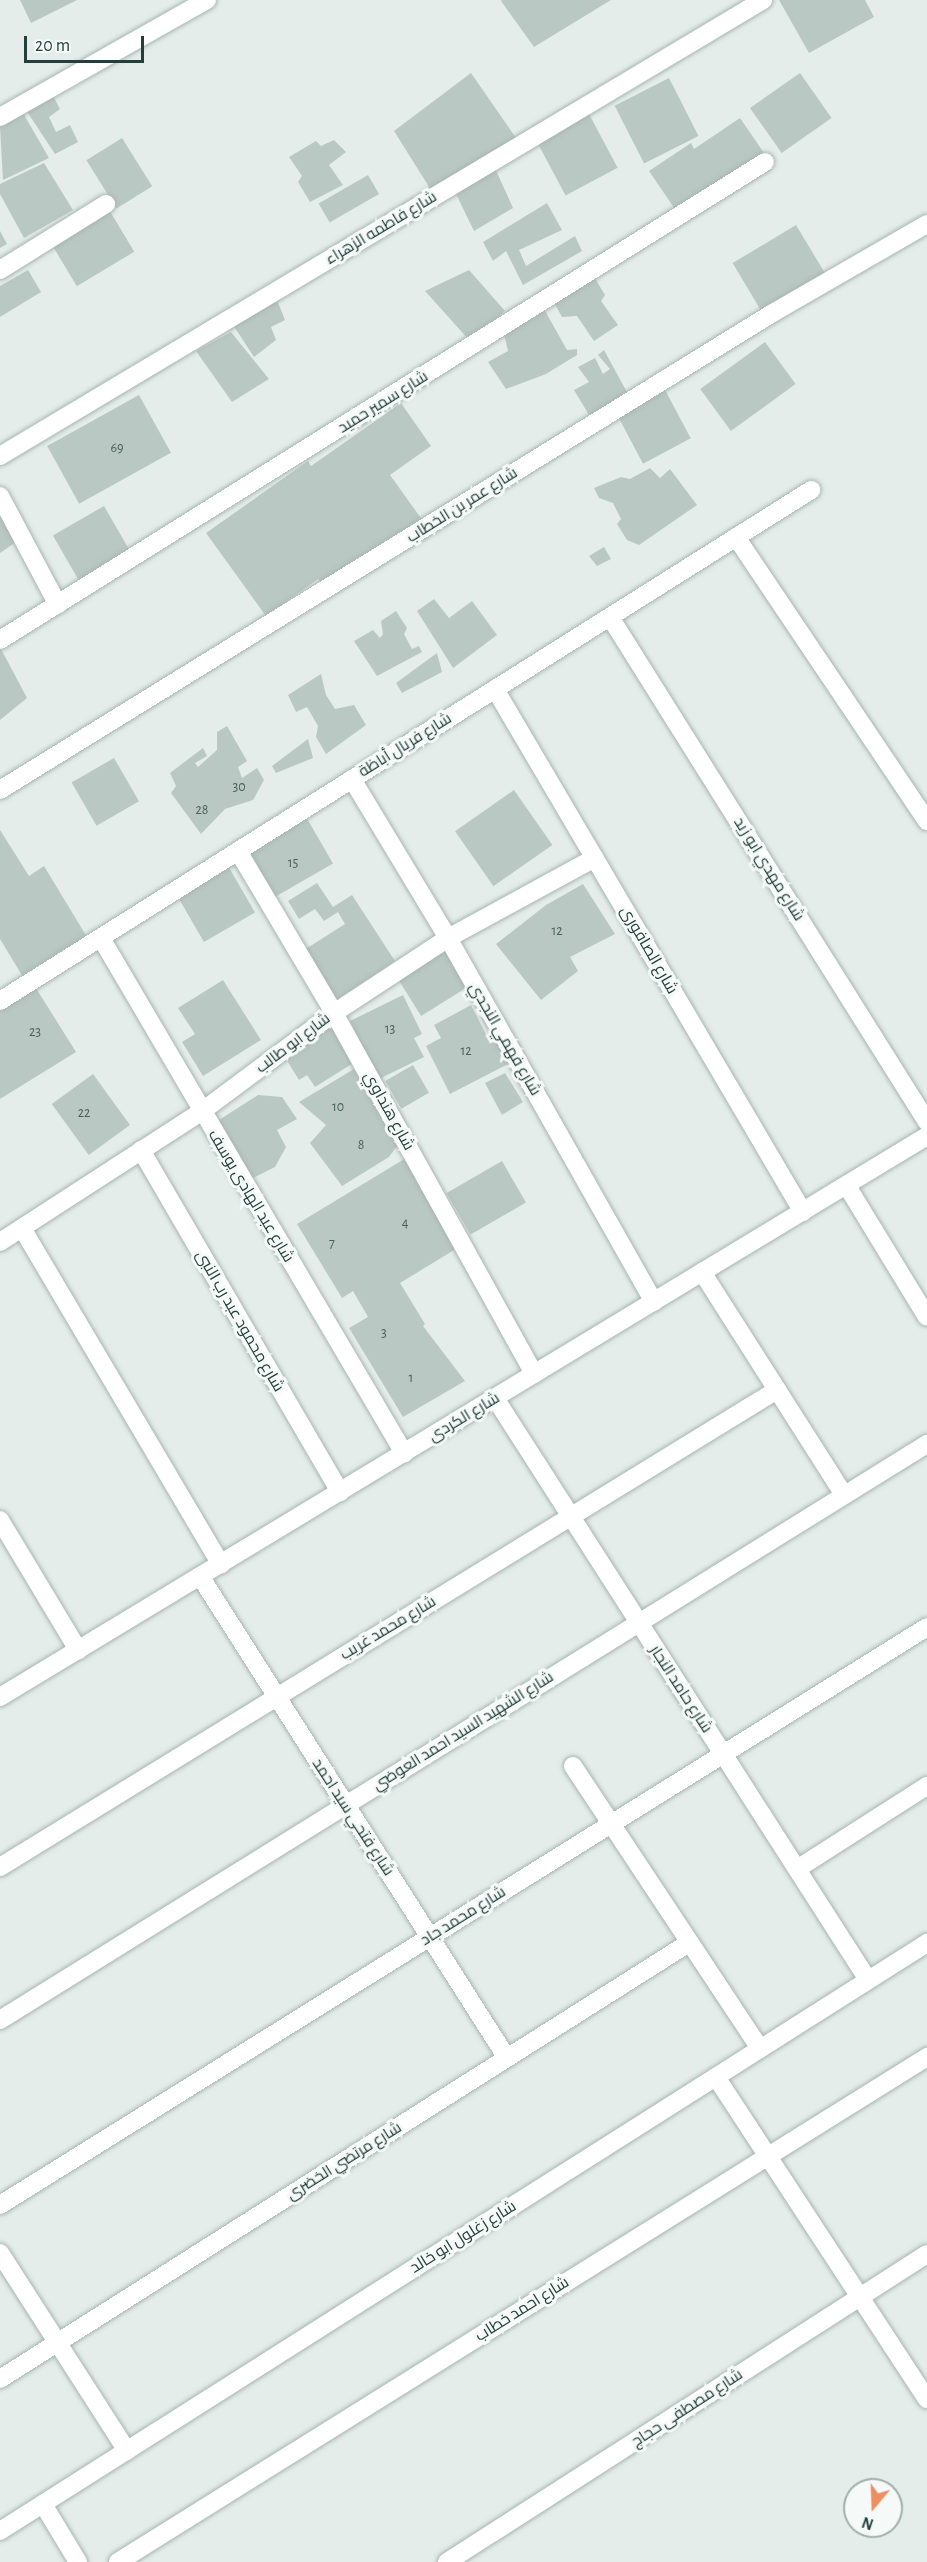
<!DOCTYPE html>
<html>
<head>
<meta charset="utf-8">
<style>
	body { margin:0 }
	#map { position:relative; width:927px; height:2562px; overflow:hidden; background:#e4edea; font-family:"Alegreya Sans",Cairo,sans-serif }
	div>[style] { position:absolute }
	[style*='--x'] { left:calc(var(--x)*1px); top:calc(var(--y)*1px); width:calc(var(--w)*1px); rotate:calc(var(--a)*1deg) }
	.building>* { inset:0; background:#bac8c3; transform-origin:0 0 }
	.roads { filter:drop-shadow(0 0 2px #a7b5b2) drop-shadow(0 0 2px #a7b5b2) }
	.minor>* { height:18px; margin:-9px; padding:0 9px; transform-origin:9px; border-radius:9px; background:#fff }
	span { translate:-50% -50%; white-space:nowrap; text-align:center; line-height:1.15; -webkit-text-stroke:6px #f5faf8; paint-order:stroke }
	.number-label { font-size:14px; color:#4a615c }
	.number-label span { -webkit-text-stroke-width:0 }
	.street-label { font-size:16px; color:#243f3a }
	.north { position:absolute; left:843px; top:2478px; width:60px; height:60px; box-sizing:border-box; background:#f5faf8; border:2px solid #a1afac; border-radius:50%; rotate:199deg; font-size:16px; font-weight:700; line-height:24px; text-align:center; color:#243f3a }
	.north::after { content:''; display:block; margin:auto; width:21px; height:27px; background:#ee8f62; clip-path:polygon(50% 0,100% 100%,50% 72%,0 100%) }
	.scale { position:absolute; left:24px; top:36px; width:120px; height:27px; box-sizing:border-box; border:3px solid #243f3a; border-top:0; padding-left:8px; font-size:18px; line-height:21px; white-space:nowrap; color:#243f3a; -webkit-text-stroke:4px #f5faf8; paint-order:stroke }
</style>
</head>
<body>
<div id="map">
	<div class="building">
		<i style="clip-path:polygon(20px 0,77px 0,31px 23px)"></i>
		<i style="clip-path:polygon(611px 0,534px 47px,501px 1px,502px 0)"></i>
		<i style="clip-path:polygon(779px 0,865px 0,874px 17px,809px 53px)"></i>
		<i style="clip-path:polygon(471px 73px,516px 138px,431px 190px,394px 131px)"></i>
		<i style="left:800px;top:73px;width:55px;height:61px;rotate:55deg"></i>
		<i style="left:669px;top:78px;width:65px;height:61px;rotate:63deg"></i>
		<i style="clip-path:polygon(51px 92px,60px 109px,49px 117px,56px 132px,70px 125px,78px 142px,55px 154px,24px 107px)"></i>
		<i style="clip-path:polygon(23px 113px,49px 158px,3px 180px,0 127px)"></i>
		<i style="left:589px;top:114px;width:61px;height:59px;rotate:62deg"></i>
		<i style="clip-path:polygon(740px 118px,766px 156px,679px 215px,649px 171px,691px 143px,694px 149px)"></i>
		<i style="left:122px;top:138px;width:57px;height:42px;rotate:58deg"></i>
		<i style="clip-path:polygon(334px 140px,346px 152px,329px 165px,343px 185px,310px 202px,298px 182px,302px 176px,289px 157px,316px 141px,321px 146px)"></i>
		<i style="clip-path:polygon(44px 163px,73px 210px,24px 238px,0 194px,0 184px)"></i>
		<i style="clip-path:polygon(494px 166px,513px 208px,474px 231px,456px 194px)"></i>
		<i style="left:368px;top:175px;width:22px;height:57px;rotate:60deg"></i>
		<i style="clip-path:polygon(547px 203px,562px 230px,519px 250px,526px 266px,575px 236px,582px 251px,523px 285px,506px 251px,493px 261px,483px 242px)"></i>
		<i style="left:108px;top:208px;width:51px;height:67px;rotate:59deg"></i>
		<i style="left:796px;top:225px;width:61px;height:74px;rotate:59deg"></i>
		<i style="clip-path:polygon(0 231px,7px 244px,0 248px)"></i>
		<i style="clip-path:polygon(28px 270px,41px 292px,0 317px,0 286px)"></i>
		<i style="clip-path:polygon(469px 270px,505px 311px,470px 341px,425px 291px)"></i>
		<i style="clip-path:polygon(593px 275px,605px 295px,601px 301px,618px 325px,594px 341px,577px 316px,562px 317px,553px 301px)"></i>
		<i style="clip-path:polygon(275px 295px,285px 320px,271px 327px,276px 340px,254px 357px,233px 325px)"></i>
		<i style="clip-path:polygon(544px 309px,567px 350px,577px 349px,577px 355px,546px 374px,506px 389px,488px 362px,508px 351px,503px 330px)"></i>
		<i style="clip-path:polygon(231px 332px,269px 379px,232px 402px,196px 351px)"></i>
		<i style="left:765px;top:342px;width:52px;height:80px;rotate:54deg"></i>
		<i style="clip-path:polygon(604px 350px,628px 394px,589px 415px,574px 390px,589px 382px,578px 367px,595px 358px,603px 374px,610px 369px,598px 355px)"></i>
		<i style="left:664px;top:388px;width:57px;height:54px;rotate:62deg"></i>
		<i style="left:139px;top:395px;width:66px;height:105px;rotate:61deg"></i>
		<i style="clip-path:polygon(401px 403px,431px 446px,390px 475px,423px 521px,324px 587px,318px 579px,266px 616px,206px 533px,308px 461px,311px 466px)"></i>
		<i style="clip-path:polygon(650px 468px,660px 478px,670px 469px,697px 505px,639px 545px,627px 540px,617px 524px,621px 519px,613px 503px,599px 498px,594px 488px,621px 477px,630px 479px)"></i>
		<i style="left:104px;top:506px;width:54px;height:59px;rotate:60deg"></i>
		<i style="clip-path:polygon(0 512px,16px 542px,0 553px)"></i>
		<i style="clip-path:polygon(604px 547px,611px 559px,597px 566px,589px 556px)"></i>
		<i style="clip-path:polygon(434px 599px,449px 618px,472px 601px,497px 635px,453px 668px,417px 611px)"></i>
		<i style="clip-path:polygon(396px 611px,407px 628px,404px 634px,412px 649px,419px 646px,422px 652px,377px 676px,354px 641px,373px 630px,380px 638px,383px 634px,381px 621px)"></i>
		<i style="clip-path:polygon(0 647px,27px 698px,0 720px)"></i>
		<i style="clip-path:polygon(437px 653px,442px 672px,402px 693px,396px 683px)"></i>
		<i style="clip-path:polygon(321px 674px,326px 695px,335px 709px,354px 705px,366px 725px,326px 754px,316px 737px,318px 726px,307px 707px,296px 712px,288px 695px)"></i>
		<i style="clip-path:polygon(227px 726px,247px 761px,238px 767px,242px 778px,257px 768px,264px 780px,253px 800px,225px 809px,201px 834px,171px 793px,176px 786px,170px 773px,203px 748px,207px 756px,195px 763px,198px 767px,217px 750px,217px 732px)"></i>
		<i style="clip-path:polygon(308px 739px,313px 758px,276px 773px,272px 766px)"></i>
		<i style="left:114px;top:758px;width:50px;height:49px;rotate:60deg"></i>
		<i style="left:514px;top:790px;width:67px;height:72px;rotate:55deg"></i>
		<i style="left:305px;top:815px;width:56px;height:73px;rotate:60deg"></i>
		<i style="clip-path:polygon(0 830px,29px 876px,44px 866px,87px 937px,23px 977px,0 939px)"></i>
		<i style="left:227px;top:864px;width:56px;height:59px;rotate:60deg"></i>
		<i style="clip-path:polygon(317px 883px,333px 907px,352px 895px,395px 961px,333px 1002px,301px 952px,345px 924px,338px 912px,324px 921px,315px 909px,299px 919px,288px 901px)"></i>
		<i style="clip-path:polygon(583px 884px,615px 934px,570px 957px,578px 971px,541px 1000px,496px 944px,546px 905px)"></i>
		<i style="left:447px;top:948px;width:44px;height:58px;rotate:58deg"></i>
		<i style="clip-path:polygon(223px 980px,261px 1040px,203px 1076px,182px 1042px,195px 1034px,178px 1008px)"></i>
		<i style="clip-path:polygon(34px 985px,76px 1052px,0 1099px,0 1006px)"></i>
		<i style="clip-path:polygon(403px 995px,422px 1034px,414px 1038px,424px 1057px,379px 1079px,350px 1021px)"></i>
		<i style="clip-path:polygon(471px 1005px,488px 1038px,493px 1036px,508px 1064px,450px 1094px,426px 1046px,441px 1038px,434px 1025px)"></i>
		<i style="clip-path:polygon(331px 1024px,355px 1062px,315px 1087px,307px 1075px,299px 1080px,283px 1054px)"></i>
		<i style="left:413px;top:1065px;width:32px;height:32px;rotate:60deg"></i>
		<i style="clip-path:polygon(354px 1069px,397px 1146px,389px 1157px,342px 1186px,310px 1143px,326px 1125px,299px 1102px)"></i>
		<i style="clip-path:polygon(505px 1073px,523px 1102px,502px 1115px,485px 1083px)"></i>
		<i style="left:93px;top:1074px;width:63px;height:51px;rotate:54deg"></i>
		<i style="clip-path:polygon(258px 1095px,282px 1097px,297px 1119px,277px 1130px,286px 1147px,275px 1167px,249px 1180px,219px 1120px)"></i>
		<i style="clip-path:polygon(406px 1158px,459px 1247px,400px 1283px,425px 1324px,423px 1326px,465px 1381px,403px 1417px,349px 1328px,368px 1317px,353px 1291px,342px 1298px,297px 1224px)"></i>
		<i style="left:502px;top:1161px;width:48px;height:64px;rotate:60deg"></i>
	</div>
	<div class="roads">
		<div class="minor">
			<i style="--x:0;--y:117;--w:238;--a:-29.5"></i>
			<i style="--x:0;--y:270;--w:125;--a:-31.9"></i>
			<i style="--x:0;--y:456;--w:889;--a:-30.86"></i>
			<i style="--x:0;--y:496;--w:123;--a:62"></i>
			<i style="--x:736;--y:537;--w:342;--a:56.1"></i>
			<i style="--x:610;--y:617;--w:596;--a:57.88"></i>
			<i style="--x:0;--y:640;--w:902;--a:-32"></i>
			<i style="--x:495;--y:689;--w:607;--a:59.51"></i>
			<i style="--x:352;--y:779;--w:186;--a:58.9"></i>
			<i style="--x:448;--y:938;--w:418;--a:60.5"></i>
			<i style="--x:0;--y:790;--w:906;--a:-31.69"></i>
			<i style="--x:771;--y:314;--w:180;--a:-30"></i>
			<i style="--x:238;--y:851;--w:188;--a:59.3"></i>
			<i style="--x:334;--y:1013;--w:413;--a:61"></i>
			<i style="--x:101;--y:938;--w:598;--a:59.53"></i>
			<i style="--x:0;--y:1001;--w:959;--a:-32.21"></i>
			<i style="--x:141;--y:1150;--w:396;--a:59.8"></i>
			<i style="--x:847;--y:1186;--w:153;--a:58.6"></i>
			<i style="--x:22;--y:1228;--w:391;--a:59.4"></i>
			<i style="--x:0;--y:1242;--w:239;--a:-32.9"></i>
			<i style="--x:201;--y:1112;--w:166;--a:-36.7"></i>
			<i style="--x:334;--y:1013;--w:136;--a:-33.3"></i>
			<i style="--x:448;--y:938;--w:167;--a:-28.6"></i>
			<i style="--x:702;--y:1272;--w:264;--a:57.5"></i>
			<i style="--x:495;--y:1398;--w:691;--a:57.34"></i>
			<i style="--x:0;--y:1520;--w:152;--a:59"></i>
			<i style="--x:200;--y:1576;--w:571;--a:57.51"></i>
			<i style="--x:0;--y:1697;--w:1084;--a:-31.18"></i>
			<i style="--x:573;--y:1766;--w:339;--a:56.5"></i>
			<i style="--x:0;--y:1867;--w:912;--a:-31.55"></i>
			<i style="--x:797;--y:1869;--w:154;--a:-32.6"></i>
			<i style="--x:0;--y:2020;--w:1091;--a:-31.86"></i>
			<i style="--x:716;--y:2077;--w:385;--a:56.8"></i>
			<i style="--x:0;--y:2205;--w:1092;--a:-31.94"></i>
			<i style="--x:0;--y:2253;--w:235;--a:57.3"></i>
			<i style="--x:0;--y:2379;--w:813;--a:-32.34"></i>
			<i style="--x:43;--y:2504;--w:68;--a:58.9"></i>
			<i style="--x:0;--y:2531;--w:1098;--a:-32.39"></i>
			<i style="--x:118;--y:2562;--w:954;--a:-31.97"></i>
			<i style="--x:447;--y:2562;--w:570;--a:-32.69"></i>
		</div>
	</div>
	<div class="number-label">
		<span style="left:117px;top:448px">69</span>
		<span style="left:239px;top:787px">30</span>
		<span style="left:202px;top:810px">28</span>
		<span style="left:293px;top:863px">15</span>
		<span style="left:557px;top:931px">12</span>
		<span style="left:390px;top:1029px">13</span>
		<span style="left:35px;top:1032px">23</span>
		<span style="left:466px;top:1051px">12</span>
		<span style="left:338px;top:1107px">10</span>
		<span style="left:84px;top:1113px">22</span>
		<span style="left:361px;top:1145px">8</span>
		<span style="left:405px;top:1223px">4</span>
		<span style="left:332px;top:1243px">7</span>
		<span style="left:384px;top:1333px">3</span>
		<span style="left:411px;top:1378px">1</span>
	</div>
	<div class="street-label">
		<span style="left:381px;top:228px;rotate:-31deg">شارع فاطمه الزهراء</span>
		<span style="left:383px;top:402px;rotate:-32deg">شارع سمير حميد</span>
		<span style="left:462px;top:505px;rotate:-32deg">شارع عمر بن الخطاب</span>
		<span style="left:405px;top:745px;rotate:-32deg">شارع فريال أباظة</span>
		<span style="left:769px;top:869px;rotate:58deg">شارع مهدي ابو زيد</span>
		<span style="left:649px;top:950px;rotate:60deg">شارع الصافورى</span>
		<span style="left:505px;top:1039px;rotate:60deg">شارع فهمي النجدي</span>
		<span style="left:293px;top:1043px;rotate:-37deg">شارع ابو طالب</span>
		<span style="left:389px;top:1111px;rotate:61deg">شارع هنداوي</span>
		<span style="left:251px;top:1196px;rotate:59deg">شارع عبد الهادى يوسف</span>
		<span style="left:240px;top:1321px;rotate:60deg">شارع محمود عبد رب النبى</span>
		<span style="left:464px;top:1417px;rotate:-31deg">شارع الكردى</span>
		<span style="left:388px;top:1628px;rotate:-31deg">شارع محمد غريب</span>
		<span style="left:681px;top:1689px;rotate:57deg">شارع حامد النجار</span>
		<span style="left:463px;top:1731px;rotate:-32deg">شارع الشهيد السيد احمد العوضي</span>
		<span style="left:353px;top:1817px;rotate:57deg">شارع فتحي سيد احمد</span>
		<span style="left:463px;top:1916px;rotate:-32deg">شارع محمد جاد</span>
		<span style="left:344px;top:2161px;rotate:-32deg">شارع مرتضي الخضرى</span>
		<span style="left:463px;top:2237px;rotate:-32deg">شارع زغلول ابو خالد</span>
		<span style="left:522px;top:2309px;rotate:-32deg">شارع احمد خطاب</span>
		<span style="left:687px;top:2408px;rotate:-33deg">شارع مصطفى حجاج</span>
	</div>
	<div class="north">N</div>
	<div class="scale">20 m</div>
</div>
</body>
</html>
